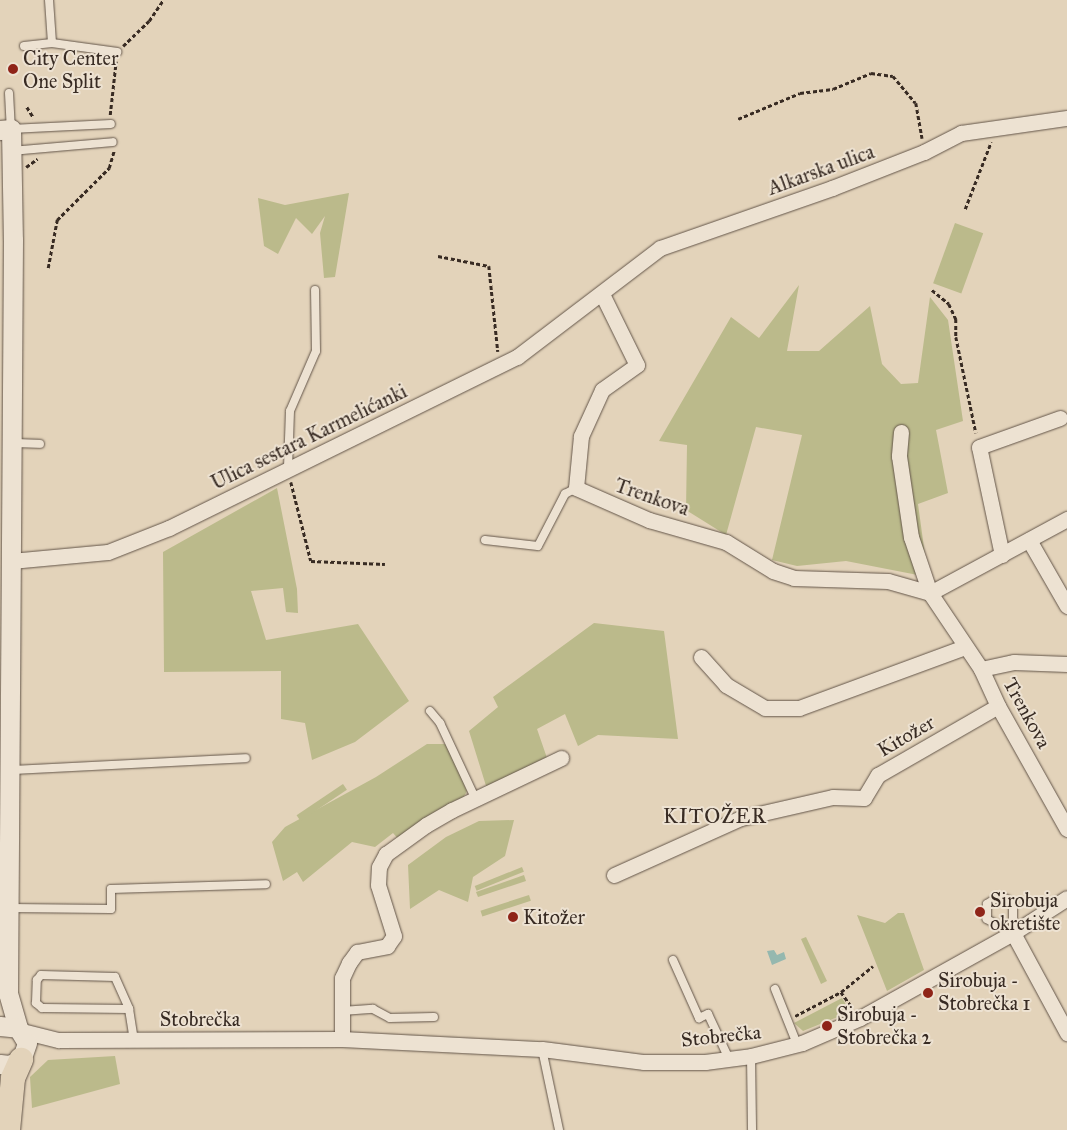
<!DOCTYPE html>
<html>
<head>
<meta charset="utf-8">
<style>
	body { margin:0 }
	#map { position:relative; width:1067px; height:1130px; overflow:hidden; background:#e3d3ba; font-family:"IM FELL Great Primer",serif }
	div>[style] { position:absolute }
	[style*='--x'] { left:calc(var(--x)*1px); top:calc(var(--y)*1px); width:calc(var(--w)*1px); rotate:calc(var(--a)*1deg) }
	.green>* { inset:0; background:#bbba8b; transform-origin:0 0 }
	.water>* { inset:0; background:#95b8af }
	.path>* { height:2.5px; margin-top:-1.25px; transform-origin:0; background:repeating-linear-gradient(90deg,#382b23 0 4px,transparent 0 6.5px) }
	.roads { filter:drop-shadow(0 0 1px #635549) drop-shadow(0 0 1px #635549) }
	.service>* { height:8px; margin:-4px; padding:0 4px; transform-origin:4px; border-radius:4px; background:#ede2d2 }
	.minor>* { height:15px; margin:-7.5px; padding:0 7.5px; transform-origin:7.5px; border-radius:7.5px; background:#ede2d2 }
	.tertiary>* { height:19px; margin:-9.5px; padding:0 9.5px; transform-origin:9.5px; border-radius:9.5px; background:#ede2d2 }
	.trunk>* { height:24px; margin:-12px; padding:0 12px; transform-origin:12px; border-radius:12px; background:#e3d3ba }
	.dots>* { width:14px; height:14px; translate:-50% -50%; box-sizing:border-box; border:2px solid #ede2d2; border-radius:50% }
	span { translate:-50% -50%; white-space:nowrap; text-align:center; line-height:1.15; -webkit-text-stroke:4px #ede2d2; paint-order:stroke }
	.poi-label { font-size:20px; color:#382b23 }
	.left { translate:0 -50%; text-align:left }
	.street-label { font-size:20px; color:#382b23 }
	.neighbourhood-label { font-size:21px; color:#382b23; letter-spacing:1px }
</style>
</head>
<body>
<div id="map">
	<div class="green">
		<i style="clip-path:polygon(349px 193px,335px 277px,324px 278px,320px 233px,325px 216px,312px 234px,296px 218px,278px 254px,264px 246px,258px 198px,285px 205px)"></i>
		<i style="left:955px;top:223px;width:30px;height:64px;rotate:20deg"></i>
		<i style="clip-path:polygon(799px 285px,787px 351px,819px 351px,870px 306px,882px 364px,901px 384px,918px 383px,930px 297px,948px 320px,963px 421px,936px 430px,948px 493px,918px 504px,928px 577px,846px 561px,797px 566px,772px 560px,802px 435px,756px 427px,726px 535px,686px 510px,687px 445px,659px 441px,731px 317px,759px 338px)"></i>
		<i style="clip-path:polygon(277px 488px,297px 589px,298px 613px,286px 612px,283px 588px,251px 591px,266px 640px,358px 624px,409px 701px,355px 742px,312px 760px,305px 723px,281px 719px,281px 671px,164px 672px,163px 552px)"></i>
		<i style="clip-path:polygon(594px 623px,664px 631px,678px 739px,598px 735px,578px 746px,565px 714px,537px 729px,547px 758px,487px 789px,469px 731px,498px 707px,493px 697px)"></i>
		<i style="clip-path:polygon(427px 744px,447px 744px,467px 791px,462px 800px,400px 841px,393px 833px,375px 847px,352px 842px,303px 882px,297px 872px,283px 881px,272px 842px,285px 827px,376px 777px)"></i>
		<i style="left:343px;top:784px;width:7px;height:56px;rotate:56deg"></i>
		<i style="clip-path:polygon(514px 820px,505px 856px,473px 877px,468px 902px,439px 890px,410px 909px,408px 865px,446px 837px,479px 821px)"></i>
		<i style="left:522px;top:867px;width:5px;height:51px;rotate:68deg"></i>
		<i style="clip-path:polygon(524px 875px,526px 881px,478px 897px,476px 892px)"></i>
		<i style="left:529px;top:895px;width:6px;height:51px;rotate:72deg"></i>
		<i style="clip-path:polygon(898px 913px,904px 913px,924px 970px,887px 991px,857px 915px,885px 923px)"></i>
		<i style="clip-path:polygon(806px 937px,827px 981px,821px 984px,801px 939px)"></i>
		<i style="clip-path:polygon(842px 998px,847px 1006px,845px 1014px,803px 1031px,794px 1023px)"></i>
		<i style="clip-path:polygon(115px 1056px,120px 1084px,32px 1108px,30px 1077px,48px 1060px)"></i>
	</div>
	<div class="water">
		<i style="clip-path:polygon(774px 950px,777px 955px,784px 952px,786px 959px,772px 965px,767px 951px)"></i>
	</div>
	<div class="path">
		<i style="--x:123;--y:46;--w:36;--a:-44"></i>
		<i style="--x:149;--y:21;--w:25;--a:-56"></i>
		<i style="--x:27;--y:107;--w:13;--a:58"></i>
		<i style="--x:110;--y:115;--w:54;--a:-83.7"></i>
		<i style="--x:738;--y:119;--w:67;--a:-22.8"></i>
		<i style="--x:800;--y:93;--w:33;--a:-7"></i>
		<i style="--x:833;--y:89;--w:41;--a:-22.8"></i>
		<i style="--x:871;--y:73;--w:22;--a:8"></i>
		<i style="--x:893;--y:76;--w:35;--a:50"></i>
		<i style="--x:916;--y:103;--w:36;--a:80"></i>
		<i style="--x:26;--y:167;--w:14;--a:-36"></i>
		<i style="--x:965;--y:209;--w:72;--a:-68.8"></i>
		<i style="--x:438;--y:256;--w:52;--a:11.1"></i>
		<i style="--x:489;--y:266;--w:86;--a:84"></i>
		<i style="--x:48;--y:268;--w:49;--a:-79.4"></i>
		<i style="--x:57;--y:220;--w:74;--a:-45"></i>
		<i style="--x:109;--y:168;--w:18;--a:-74"></i>
		<i style="--x:932;--y:290;--w:22;--a:39"></i>
		<i style="--x:949;--y:304;--w:17;--a:65"></i>
		<i style="--x:956;--y:319;--w:18;--a:90"></i>
		<i style="--x:956;--y:337;--w:98;--a:78.2"></i>
		<i style="--x:291;--y:482;--w:81;--a:75.8"></i>
		<i style="--x:311;--y:561;--w:74;--a:2.3"></i>
		<i style="--x:841;--y:992;--w:19;--a:54"></i>
		<i style="--x:795;--y:1016;--w:52;--a:-27.6"></i>
		<i style="--x:841;--y:992;--w:41;--a:-39.1"></i>
	</div>
	<div class="roads">
		<div class="service">
			<i style="--x:49;--y:0;--w:43;--a:86"></i>
			<i style="--x:24;--y:46;--w:28;--a:-6"></i>
			<i style="--x:52;--y:43;--w:66;--a:7.9"></i>
			<i style="--x:9;--y:93;--w:36;--a:87"></i>
			<i style="--x:11;--y:129;--w:100;--a:-2.9"></i>
			<i style="--x:11;--y:151;--w:102;--a:-5"></i>
			<i style="--x:12;--y:443;--w:28;--a:2"></i>
			<i style="--x:288;--y:468;--w:57;--a:-88"></i>
			<i style="--x:290;--y:411;--w:65;--a:-66.6"></i>
			<i style="--x:316;--y:351;--w:61;--a:-90.9"></i>
			<i style="--x:485;--y:540;--w:53;--a:6.5"></i>
			<i style="--x:538;--y:546;--w:59;--a:-62.6"></i>
			<i style="--x:565;--y:494;--w:13;--a:-29"></i>
			<i style="--x:430;--y:711;--w:16;--a:50"></i>
			<i style="--x:440;--y:723;--w:85;--a:64.9"></i>
			<i style="--x:12;--y:770;--w:234;--a:-2.9"></i>
			<i style="--x:998;--y:897;--w:9;--a:13"></i>
			<i style="--x:1007;--y:899;--w:9;--a:49"></i>
			<i style="--x:1013;--y:906;--w:27;--a:90"></i>
			<i style="--x:1013;--y:933;--w:30;--a:-152"></i>
			<i style="--x:987;--y:919;--w:15;--a:-90"></i>
			<i style="--x:987;--y:904;--w:13;--a:-32"></i>
			<i style="--x:9;--y:908;--w:102;--a:0.6"></i>
			<i style="--x:111;--y:909;--w:20;--a:-90"></i>
			<i style="--x:111;--y:889;--w:155;--a:-1.8"></i>
			<i style="--x:673;--y:960;--w:64;--a:65.9"></i>
			<i style="--x:699;--y:1018;--w:10;--a:-24"></i>
			<i style="--x:708;--y:1014;--w:50;--a:65"></i>
			<i style="--x:775;--y:989;--w:59;--a:68.2"></i>
			<i style="--x:129;--y:1009;--w:87;--a:-179.3"></i>
			<i style="--x:42;--y:1008;--w:8;--a:-140"></i>
			<i style="--x:36;--y:1003;--w:23;--a:-88"></i>
			<i style="--x:37;--y:980;--w:6;--a:-51"></i>
			<i style="--x:41;--y:975;--w:74;--a:1.5"></i>
			<i style="--x:115;--y:977;--w:35;--a:66"></i>
			<i style="--x:129;--y:1009;--w:31;--a:81"></i>
			<i style="--x:342;--y:1011;--w:31;--a:-4"></i>
			<i style="--x:373;--y:1009;--w:19;--a:28"></i>
			<i style="--x:390;--y:1018;--w:44;--a:-1.3"></i>
			<i style="--x:542;--y:1049;--w:83;--a:78.1"></i>
			<i style="--x:751;--y:1056;--w:74;--a:89.2"></i>
		</div>
		<div class="minor">
			<i style="--x:602;--y:294;--w:79;--a:63.8"></i>
			<i style="--x:637;--y:365;--w:43;--a:144.5"></i>
			<i style="--x:602;--y:390;--w:51;--a:114.5"></i>
			<i style="--x:581;--y:436;--w:52;--a:95.5"></i>
			<i style="--x:576;--y:488;--w:80;--a:23.7"></i>
			<i style="--x:649;--y:520;--w:80;--a:15.9"></i>
			<i style="--x:726;--y:542;--w:55;--a:31.7"></i>
			<i style="--x:773;--y:571;--w:22;--a:18"></i>
			<i style="--x:794;--y:578;--w:94;--a:1.8"></i>
			<i style="--x:888;--y:581;--w:44;--a:15.9"></i>
			<i style="--x:930;--y:593;--w:92;--a:56.1"></i>
			<i style="--x:981;--y:669;--w:41;--a:65.3"></i>
			<i style="--x:998;--y:706;--w:141;--a:60.7"></i>
			<i style="--x:901;--y:432;--w:24;--a:95"></i>
			<i style="--x:899;--y:456;--w:82;--a:81.6"></i>
			<i style="--x:911;--y:537;--w:59;--a:71.3"></i>
			<i style="--x:930;--y:593;--w:156;--a:-28.4"></i>
			<i style="--x:1029;--y:540;--w:76;--a:60.1"></i>
			<i style="--x:1002;--y:555;--w:110;--a:-102"></i>
			<i style="--x:979;--y:447;--w:86;--a:-19.7"></i>
			<i style="--x:11;--y:561;--w:97;--a:-5.3"></i>
			<i style="--x:108;--y:552;--w:66;--a:-21.5"></i>
			<i style="--x:169;--y:528;--w:388;--a:-26.2"></i>
			<i style="--x:517;--y:357;--w:180;--a:-37.3"></i>
			<i style="--x:660;--y:248;--w:182;--a:-19.2"></i>
			<i style="--x:832;--y:188;--w:99;--a:-21.4"></i>
			<i style="--x:924;--y:152;--w:42;--a:-27.2"></i>
			<i style="--x:961;--y:133;--w:107;--a:-8.1"></i>
			<i style="--x:701;--y:657;--w:38;--a:48"></i>
			<i style="--x:726;--y:685;--w:45;--a:30.5"></i>
			<i style="--x:765;--y:708;--w:34;--a:0"></i>
			<i style="--x:799;--y:708;--w:177;--a:-20.2"></i>
			<i style="--x:981;--y:669;--w:34;--a:-12"></i>
			<i style="--x:1014;--y:662;--w:53;--a:2.2"></i>
			<i style="--x:614;--y:875;--w:139;--a:-24.2"></i>
			<i style="--x:741;--y:818;--w:94;--a:-12.9"></i>
			<i style="--x:833;--y:797;--w:31;--a:2"></i>
			<i style="--x:864;--y:798;--w:27;--a:-59"></i>
			<i style="--x:878;--y:775;--w:138;--a:-29.9"></i>
			<i style="--x:1013;--y:933;--w:114;--a:61.6"></i>
			<i style="--x:22;--y:1031;--w:38;--a:14"></i>
			<i style="--x:59;--y:1040;--w:283;--a:-0.2"></i>
			<i style="--x:342;--y:1039;--w:200;--a:2.9"></i>
			<i style="--x:542;--y:1049;--w:103;--a:7.3"></i>
			<i style="--x:644;--y:1062;--w:61;--a:0"></i>
			<i style="--x:705;--y:1062;--w:46;--a:-7.4"></i>
			<i style="--x:751;--y:1056;--w:53;--a:-14.3"></i>
			<i style="--x:802;--y:1043;--w:63;--a:-23.3"></i>
			<i style="--x:860;--y:1018;--w:175;--a:-29.1"></i>
			<i style="--x:1013;--y:933;--w:64;--a:-32.9"></i>
			<i style="--x:342;--y:1039;--w:61;--a:-90"></i>
			<i style="--x:342;--y:978;--w:17;--a:-65"></i>
			<i style="--x:349;--y:963;--w:14;--a:-54"></i>
			<i style="--x:357;--y:952;--w:31;--a:-11"></i>
			<i style="--x:387;--y:946;--w:12;--a:-55"></i>
			<i style="--x:394;--y:936;--w:53;--a:-107.4"></i>
			<i style="--x:378;--y:885;--w:18;--a:-87"></i>
			<i style="--x:379;--y:867;--w:15;--a:-62"></i>
			<i style="--x:386;--y:854;--w:49;--a:-35.9"></i>
			<i style="--x:426;--y:825;--w:30;--a:-30"></i>
			<i style="--x:452;--y:810;--w:121;--a:-25.5"></i>
		</div>
		<div class="tertiary">
			<i style="--x:0;--y:130;--w:11;--a:-5"></i>
			<i style="--x:11;--y:129;--w:111;--a:89"></i>
			<i style="--x:13;--y:240;--w:753;--a:90.38"></i>
			<i style="--x:8;--y:993;--w:36;--a:74"></i>
			<i style="--x:0;--y:1026;--w:18;--a:6"></i>
			<i style="--x:18;--y:1028;--w:17;--a:59"></i>
			<i style="--x:27;--y:1043;--w:18;--a:109"></i>
			<i style="--x:21;--y:1060;--w:13;--a:157"></i>
			<i style="--x:9;--y:1065;--w:9;--a:-174"></i>
		</div>
		<div class="trunk">
			<i style="--x:8;--y:1130;--w:52;--a:-84.5"></i>
			<i style="--x:13;--y:1078;--w:20;--a:-66"></i>
		</div>
	</div>
	<div class="dots">
		<i style="left:13px;top:69px;background:#8f2418"></i>
		<i style="left:980px;top:912px;background:#8f2418"></i>
		<i style="left:513px;top:917px;background:#8f2418"></i>
		<i style="left:928px;top:993px;background:#8f2418"></i>
		<i style="left:827px;top:1026px;background:#8f2418"></i>
	</div>
	<div class="poi-label">
		<span class="left" style="left:23px;top:70px">City Center<br>One Split</span>
		<span class="left" style="left:990px;top:912px">Sirobuja<br>okretište</span>
		<span class="left" style="left:523px;top:917px">Kitožer</span>
		<span class="left" style="left:938px;top:992px">Sirobuja -<br>Stobrečka 1</span>
		<span class="left" style="left:837px;top:1026px">Sirobuja -<br>Stobrečka 2</span>
	</div>
	<div class="street-label">
		<span style="left:821px;top:170px;rotate:-20deg">Alkarska ulica</span>
		<span style="left:309px;top:437px;rotate:-26deg">Ulica sestara Karmelićanki</span>
		<span style="left:652px;top:497px;rotate:19deg">Trenkova</span>
		<span style="left:1027px;top:713px;rotate:61deg">Trenkova</span>
		<span style="left:906px;top:736px;rotate:-30deg">Kitožer</span>
		<span style="left:200px;top:1019px">Stobrečka</span>
		<span style="left:721px;top:1036px;rotate:-6deg">Stobrečka</span>
	</div>
	<div class="neighbourhood-label">
		<span style="left:715px;top:816px">KITOŽER</span>
	</div>
</div>
</body>
</html>
